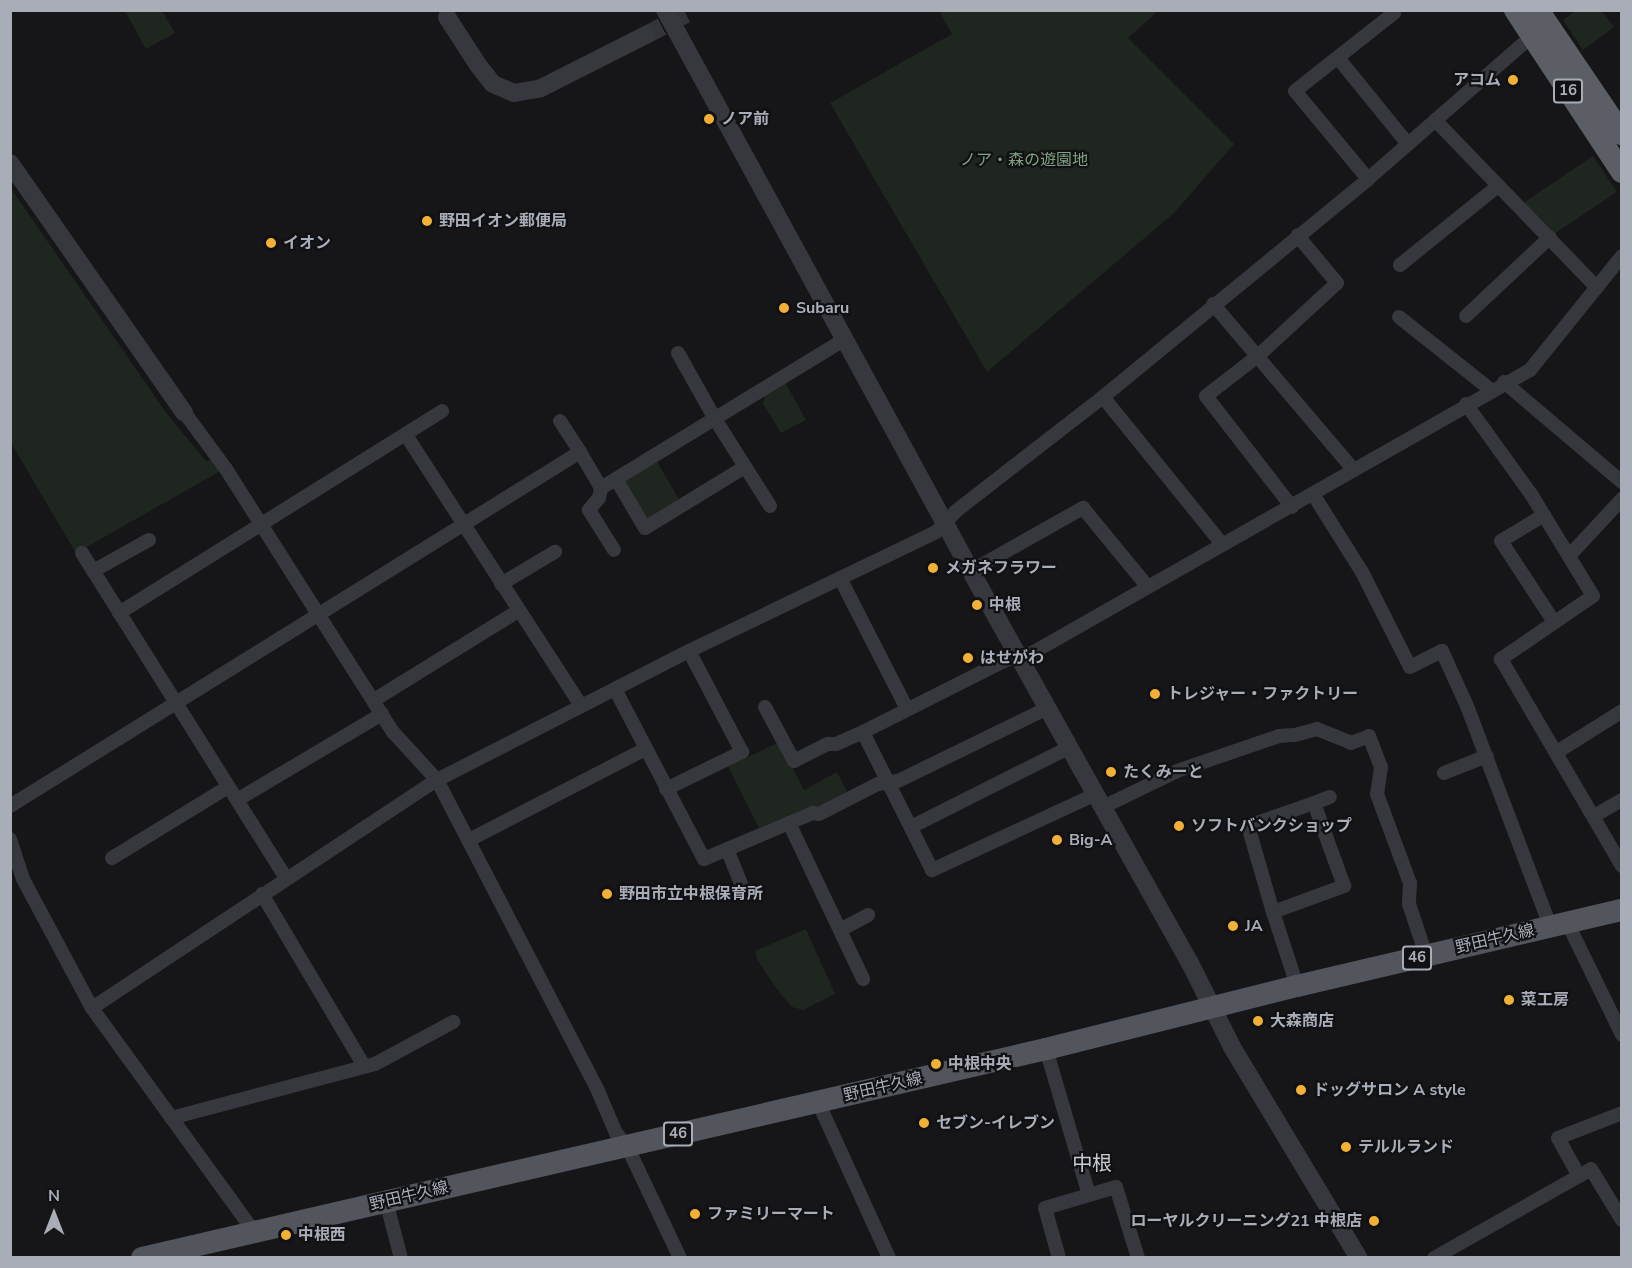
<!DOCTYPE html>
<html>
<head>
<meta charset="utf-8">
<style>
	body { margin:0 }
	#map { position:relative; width:1632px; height:1268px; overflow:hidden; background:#161618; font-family:"Nunito Sans","Noto Sans JP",sans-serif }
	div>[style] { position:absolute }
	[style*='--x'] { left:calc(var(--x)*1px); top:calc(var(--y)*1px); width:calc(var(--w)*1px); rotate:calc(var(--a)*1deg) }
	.green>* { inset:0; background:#1e261f; transform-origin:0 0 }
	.tertiary-tunnel>* { height:18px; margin-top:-9px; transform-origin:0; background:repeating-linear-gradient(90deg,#333438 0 18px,transparent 0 27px) }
	.minor>* { height:14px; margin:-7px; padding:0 7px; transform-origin:7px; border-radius:7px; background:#37383d }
	.tertiary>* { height:18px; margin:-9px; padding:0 9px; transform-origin:9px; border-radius:9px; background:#37383d }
	.primary>* { height:22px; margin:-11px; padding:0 11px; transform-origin:11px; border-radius:11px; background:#53555c }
	.trunk>* { height:22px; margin:-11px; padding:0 11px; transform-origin:11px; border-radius:11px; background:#5b5e65 }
	.dots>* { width:16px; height:16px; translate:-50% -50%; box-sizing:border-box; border:3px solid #111113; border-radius:50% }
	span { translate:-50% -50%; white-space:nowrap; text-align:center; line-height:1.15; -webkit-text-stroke:4.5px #111113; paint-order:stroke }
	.shield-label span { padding:2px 4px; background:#111113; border:2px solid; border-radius:4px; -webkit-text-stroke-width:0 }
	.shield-label { font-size:15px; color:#a8adb8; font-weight:700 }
	.poi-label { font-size:16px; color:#a8adb8; font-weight:700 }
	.right { translate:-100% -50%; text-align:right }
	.left { translate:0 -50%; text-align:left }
	.park-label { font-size:16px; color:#7fa381 }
	.street-label { font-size:16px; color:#a8adb8 }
	.quarter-label { font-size:20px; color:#c9ccd4 }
	.frame { position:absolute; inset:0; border:12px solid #a8adb8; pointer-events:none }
	.north { position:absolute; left:24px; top:1184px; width:60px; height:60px; -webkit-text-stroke:4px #111113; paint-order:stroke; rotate:0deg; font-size:16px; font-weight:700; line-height:24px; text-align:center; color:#a8adb8 }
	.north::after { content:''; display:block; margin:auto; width:21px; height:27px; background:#a8adb8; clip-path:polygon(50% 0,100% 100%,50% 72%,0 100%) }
</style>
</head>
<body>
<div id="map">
	<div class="green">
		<i style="clip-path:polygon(125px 11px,162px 11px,175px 33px,146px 49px)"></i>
		<i style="clip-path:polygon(939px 11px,1158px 11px,1128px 38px,1234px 144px,1174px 213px,987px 372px,830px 103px,952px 34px)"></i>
		<i style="clip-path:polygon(1575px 11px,1602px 11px,1614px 27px,1583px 50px,1563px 20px)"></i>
		<i style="left:1593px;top:156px;width:43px;height:84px;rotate:56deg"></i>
		<i style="clip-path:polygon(10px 187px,167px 414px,206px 461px,213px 460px,222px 470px,76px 553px,11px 443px)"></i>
		<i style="clip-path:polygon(785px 382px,806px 420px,781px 433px,763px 404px,765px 396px)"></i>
		<i style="clip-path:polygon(656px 460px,680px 501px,650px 519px,644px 519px,622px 480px)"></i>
		<i style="clip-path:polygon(780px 742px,804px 790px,837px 772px,848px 794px,817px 810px,814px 806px,759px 828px,728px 766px)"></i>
		<i style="clip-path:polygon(806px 929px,835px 994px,803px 1010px,792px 1007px,779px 992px,758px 961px,755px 951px)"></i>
	</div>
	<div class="tertiary-tunnel">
		<i style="--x:646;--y:35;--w:54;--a:-27.5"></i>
	</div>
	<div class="minor">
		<i style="--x:1338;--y:58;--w:111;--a:50.9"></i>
		<i style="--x:1435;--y:120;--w:233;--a:46"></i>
		<i style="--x:1368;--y:179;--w:114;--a:-129.7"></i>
		<i style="--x:1295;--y:91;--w:126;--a:-38.2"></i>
		<i style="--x:1400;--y:265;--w:126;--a:-38.9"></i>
		<i style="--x:1213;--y:304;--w:218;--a:49.7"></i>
		<i style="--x:1466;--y:316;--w:115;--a:-43.2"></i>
		<i style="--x:1399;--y:317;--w:117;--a:38.4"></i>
		<i style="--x:678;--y:353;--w:76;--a:60.7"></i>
		<i style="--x:715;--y:419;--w:103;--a:57.7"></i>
		<i style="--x:1504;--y:382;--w:155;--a:40.3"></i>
		<i style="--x:1103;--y:397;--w:189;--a:51"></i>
		<i style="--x:1466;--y:404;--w:111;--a:54.2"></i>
		<i style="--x:1531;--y:494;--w:119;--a:58.7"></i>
		<i style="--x:1593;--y:596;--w:112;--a:145.6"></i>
		<i style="--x:1501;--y:659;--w:240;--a:59.7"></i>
		<i style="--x:184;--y:412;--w:71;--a:53.6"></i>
		<i style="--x:226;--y:469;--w:312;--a:57.6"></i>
		<i style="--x:393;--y:732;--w:65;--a:47.5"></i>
		<i style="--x:437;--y:780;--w:350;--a:62.6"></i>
		<i style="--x:598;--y:1091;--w:46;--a:66.8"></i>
		<i style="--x:616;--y:1133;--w:17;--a:50"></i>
		<i style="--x:627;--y:1146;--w:124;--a:64.7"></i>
		<i style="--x:560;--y:421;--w:37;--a:57"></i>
		<i style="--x:406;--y:435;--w:322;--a:57.1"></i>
		<i style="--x:616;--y:479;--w:57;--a:59.4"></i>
		<i style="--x:645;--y:528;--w:117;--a:-31.4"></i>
		<i style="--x:601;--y:488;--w:10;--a:101"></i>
		<i style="--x:599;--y:498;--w:16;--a:130"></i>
		<i style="--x:589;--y:510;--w:47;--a:58"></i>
		<i style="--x:1313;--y:494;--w:92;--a:57.9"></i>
		<i style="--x:1362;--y:572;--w:106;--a:63.2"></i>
		<i style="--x:1410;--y:667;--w:36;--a:-27"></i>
		<i style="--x:1442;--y:651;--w:60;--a:65.6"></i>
		<i style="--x:1467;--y:706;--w:235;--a:69.3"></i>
		<i style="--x:1292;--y:507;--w:140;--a:-127.8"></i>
		<i style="--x:1206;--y:396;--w:67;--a:-37.7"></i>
		<i style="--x:1259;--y:355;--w:106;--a:-42.7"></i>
		<i style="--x:1337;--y:283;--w:62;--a:-129.8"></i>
		<i style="--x:1544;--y:515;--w:50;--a:148.8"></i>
		<i style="--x:1501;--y:541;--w:97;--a:56.8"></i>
		<i style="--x:82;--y:553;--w:384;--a:57.9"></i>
		<i style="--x:1569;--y:556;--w:78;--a:-47.1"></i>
		<i style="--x:93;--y:571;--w:64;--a:-29"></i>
		<i style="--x:971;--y:571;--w:129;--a:-29.4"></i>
		<i style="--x:1083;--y:508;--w:101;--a:50.6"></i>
		<i style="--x:840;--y:578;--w:147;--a:62.9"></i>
		<i style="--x:501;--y:584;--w:63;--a:-30.7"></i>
		<i style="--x:119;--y:613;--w:381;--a:-32"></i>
		<i style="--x:615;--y:689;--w:192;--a:62.4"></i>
		<i style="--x:704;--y:859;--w:118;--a:-22.9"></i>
		<i style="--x:813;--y:813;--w:6;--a:9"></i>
		<i style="--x:819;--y:814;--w:66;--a:-27"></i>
		<i style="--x:878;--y:784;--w:20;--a:-9"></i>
		<i style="--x:898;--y:781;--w:167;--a:-26"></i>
		<i style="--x:374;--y:700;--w:169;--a:-31.7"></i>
		<i style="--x:765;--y:707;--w:61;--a:61.8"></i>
		<i style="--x:794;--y:761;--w:38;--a:-27"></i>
		<i style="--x:828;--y:744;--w:8;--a:0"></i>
		<i style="--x:836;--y:744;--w:30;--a:-24"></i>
		<i style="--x:1557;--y:752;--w:77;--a:-32.2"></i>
		<i style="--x:1444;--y:773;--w:46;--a:-21.6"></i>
		<i style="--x:666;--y:789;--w:85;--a:-26"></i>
		<i style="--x:742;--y:752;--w:114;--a:-117.7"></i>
		<i style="--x:1096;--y:794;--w:181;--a:155.1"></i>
		<i style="--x:932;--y:870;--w:154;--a:-116.6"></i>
		<i style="--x:863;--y:732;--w:160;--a:-26.7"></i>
		<i style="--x:1006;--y:660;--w:27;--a:-15"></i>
		<i style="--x:1032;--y:653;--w:573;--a:-29.61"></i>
		<i style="--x:1530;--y:370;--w:146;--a:-51.1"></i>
		<i style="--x:237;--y:800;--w:169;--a:-30.7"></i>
		<i style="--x:1314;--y:803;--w:17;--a:-21"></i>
		<i style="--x:10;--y:806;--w:671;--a:-31.84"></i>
		<i style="--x:580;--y:452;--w:42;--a:59.7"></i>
		<i style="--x:601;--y:488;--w:286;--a:-31.4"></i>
		<i style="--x:1103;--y:807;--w:82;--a:-25.9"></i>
		<i style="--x:1177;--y:771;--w:108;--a:-18.9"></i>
		<i style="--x:1279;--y:736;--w:16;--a:-4"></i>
		<i style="--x:1295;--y:735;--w:23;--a:-15"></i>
		<i style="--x:1317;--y:729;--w:37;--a:22"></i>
		<i style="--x:1351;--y:743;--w:19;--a:-21"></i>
		<i style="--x:1369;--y:736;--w:33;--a:69"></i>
		<i style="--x:1381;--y:767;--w:27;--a:98"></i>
		<i style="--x:1377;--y:794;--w:95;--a:69.7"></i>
		<i style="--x:1410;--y:883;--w:21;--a:93"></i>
		<i style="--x:1409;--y:904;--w:54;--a:71.6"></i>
		<i style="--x:1594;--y:816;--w:32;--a:-30"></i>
		<i style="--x:789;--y:823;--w:173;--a:64.6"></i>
		<i style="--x:911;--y:827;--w:178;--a:-26.7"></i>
		<i style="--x:10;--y:839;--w:42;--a:72"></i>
		<i style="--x:23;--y:879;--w:146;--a:61.9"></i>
		<i style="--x:92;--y:1008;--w:276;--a:54.1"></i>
		<i style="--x:469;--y:840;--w:198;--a:-27.3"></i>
		<i style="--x:727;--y:849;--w:40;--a:68"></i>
		<i style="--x:112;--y:858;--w:136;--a:-31.5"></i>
		<i style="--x:262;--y:894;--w:200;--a:59.3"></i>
		<i style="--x:1273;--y:912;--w:76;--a:-20.1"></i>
		<i style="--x:1344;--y:886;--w:88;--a:-109.9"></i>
		<i style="--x:1314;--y:803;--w:70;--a:160.8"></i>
		<i style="--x:1248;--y:826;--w:90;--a:73.8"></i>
		<i style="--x:1273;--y:912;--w:78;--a:72"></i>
		<i style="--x:1567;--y:922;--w:126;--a:64"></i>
		<i style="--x:840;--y:930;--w:32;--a:-28"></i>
		<i style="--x:92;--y:1008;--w:414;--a:-33.5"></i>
		<i style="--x:437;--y:780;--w:283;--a:-27.1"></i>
		<i style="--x:689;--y:651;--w:274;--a:-25.7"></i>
		<i style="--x:936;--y:532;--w:29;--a:-46"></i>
		<i style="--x:956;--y:511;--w:186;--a:-37.8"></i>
		<i style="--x:1103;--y:397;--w:343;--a:-39.4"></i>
		<i style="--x:1368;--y:179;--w:218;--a:-41.1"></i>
		<i style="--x:1046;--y:1049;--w:152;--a:73.6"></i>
		<i style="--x:818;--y:1102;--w:171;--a:65.5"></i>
		<i style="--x:171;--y:1118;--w:211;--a:-14.8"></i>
		<i style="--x:375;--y:1064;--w:89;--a:-28.3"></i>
		<i style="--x:1579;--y:1176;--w:43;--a:-118.9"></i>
		<i style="--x:1558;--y:1138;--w:69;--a:-21.3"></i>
		<i style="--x:386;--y:1201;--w:59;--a:75.3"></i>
		<i style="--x:1059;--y:1258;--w:52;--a:-105.6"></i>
		<i style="--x:1045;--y:1208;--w:74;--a:-16.5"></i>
		<i style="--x:1116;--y:1187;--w:74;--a:72.8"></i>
		<i style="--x:1434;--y:1258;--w:180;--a:-29.5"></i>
		<i style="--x:1591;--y:1169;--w:60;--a:58.7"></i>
	</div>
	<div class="tertiary">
		<i style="--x:665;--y:10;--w:654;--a:61.4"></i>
		<i style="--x:978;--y:584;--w:434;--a:60.8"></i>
		<i style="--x:1190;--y:963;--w:94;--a:63.4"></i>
		<i style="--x:1232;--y:1047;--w:246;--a:59"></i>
		<i style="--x:447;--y:17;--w:57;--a:57.1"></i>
		<i style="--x:478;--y:65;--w:24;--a:52"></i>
		<i style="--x:493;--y:84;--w:23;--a:23"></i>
		<i style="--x:514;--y:93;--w:27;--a:-10"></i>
		<i style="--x:541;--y:88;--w:118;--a:-26.8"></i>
		<i style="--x:10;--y:163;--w:304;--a:55.1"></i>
	</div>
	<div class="primary">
		<i style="--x:142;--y:1258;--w:928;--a:-13.02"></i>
		<i style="--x:1046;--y:1049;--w:259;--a:-14.1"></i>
		<i style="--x:1297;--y:986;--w:334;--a:-13.2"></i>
	</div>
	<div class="trunk">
		<i style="--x:1515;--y:10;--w:194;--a:56.6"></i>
		<i style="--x:1538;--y:10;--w:150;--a:55.9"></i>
	</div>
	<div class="dots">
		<i style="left:1513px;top:80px;background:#f2b134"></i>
		<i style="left:709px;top:119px;background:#f2b134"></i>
		<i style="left:427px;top:221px;background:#f2b134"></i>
		<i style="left:271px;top:243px;background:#f2b134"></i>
		<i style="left:784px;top:308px;background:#f2b134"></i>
		<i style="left:933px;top:568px;background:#f2b134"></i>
		<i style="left:977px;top:605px;background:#f2b134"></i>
		<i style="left:968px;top:658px;background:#f2b134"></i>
		<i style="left:1155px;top:694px;background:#f2b134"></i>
		<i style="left:1111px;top:772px;background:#f2b134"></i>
		<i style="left:1179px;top:826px;background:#f2b134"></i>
		<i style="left:1057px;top:840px;background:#f2b134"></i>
		<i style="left:607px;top:894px;background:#f2b134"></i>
		<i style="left:1233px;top:926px;background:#f2b134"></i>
		<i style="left:1509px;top:1000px;background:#f2b134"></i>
		<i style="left:1258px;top:1021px;background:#f2b134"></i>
		<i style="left:936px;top:1064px;background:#f2b134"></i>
		<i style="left:1301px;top:1090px;background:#f2b134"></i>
		<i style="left:924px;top:1123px;background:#f2b134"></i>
		<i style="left:1346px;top:1147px;background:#f2b134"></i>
		<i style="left:695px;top:1214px;background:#f2b134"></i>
		<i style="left:1374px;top:1221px;background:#f2b134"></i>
		<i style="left:286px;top:1235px;background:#f2b134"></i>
	</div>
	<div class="shield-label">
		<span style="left:1568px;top:91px">16</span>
		<span style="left:1417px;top:958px">46</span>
		<span style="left:678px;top:1134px">46</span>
	</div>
	<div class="poi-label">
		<span class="right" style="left:1501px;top:80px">アコム</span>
		<span class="left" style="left:721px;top:119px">ノア前</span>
		<span class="left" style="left:439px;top:221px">野田イオン郵便局</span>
		<span class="left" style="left:283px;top:243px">イオン</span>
		<span class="left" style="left:796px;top:308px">Subaru</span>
		<span class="left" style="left:945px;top:568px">メガネフラワー</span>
		<span class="left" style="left:989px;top:605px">中根</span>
		<span class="left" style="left:980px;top:658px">はせがわ</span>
		<span class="left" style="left:1167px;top:694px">トレジャー・ファクトリー</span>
		<span class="left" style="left:1123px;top:772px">たくみーと</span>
		<span class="left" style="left:1191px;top:826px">ソフトバンクショップ</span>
		<span class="left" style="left:1069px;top:840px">Big-A</span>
		<span class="left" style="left:619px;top:894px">野田市立中根保育所</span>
		<span class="left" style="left:1245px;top:926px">JA</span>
		<span class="left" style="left:1521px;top:1000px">菜工房</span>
		<span class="left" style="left:1270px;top:1021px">大森商店</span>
		<span class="left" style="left:948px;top:1064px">中根中央</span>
		<span class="left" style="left:1313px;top:1090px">ドッグサロン A style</span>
		<span class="left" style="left:936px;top:1123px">セブン-イレブン</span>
		<span class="left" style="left:1358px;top:1147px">テルルランド</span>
		<span class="left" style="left:707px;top:1214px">ファミリーマート</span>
		<span class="right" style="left:1362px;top:1221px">ローヤルクリーニング21 中根店</span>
		<span class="left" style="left:298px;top:1235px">中根西</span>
	</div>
	<div class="park-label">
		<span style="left:1024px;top:160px">ノア・森の遊園地</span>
	</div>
	<div class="street-label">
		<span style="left:1495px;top:939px;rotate:-13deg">野田牛久線</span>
		<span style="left:883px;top:1087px;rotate:-13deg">野田牛久線</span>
		<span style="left:409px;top:1196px;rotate:-13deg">野田牛久線</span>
	</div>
	<div class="quarter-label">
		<span style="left:1092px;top:1163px">中根</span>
	</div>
	<div class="frame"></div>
	<div class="north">N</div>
</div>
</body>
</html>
